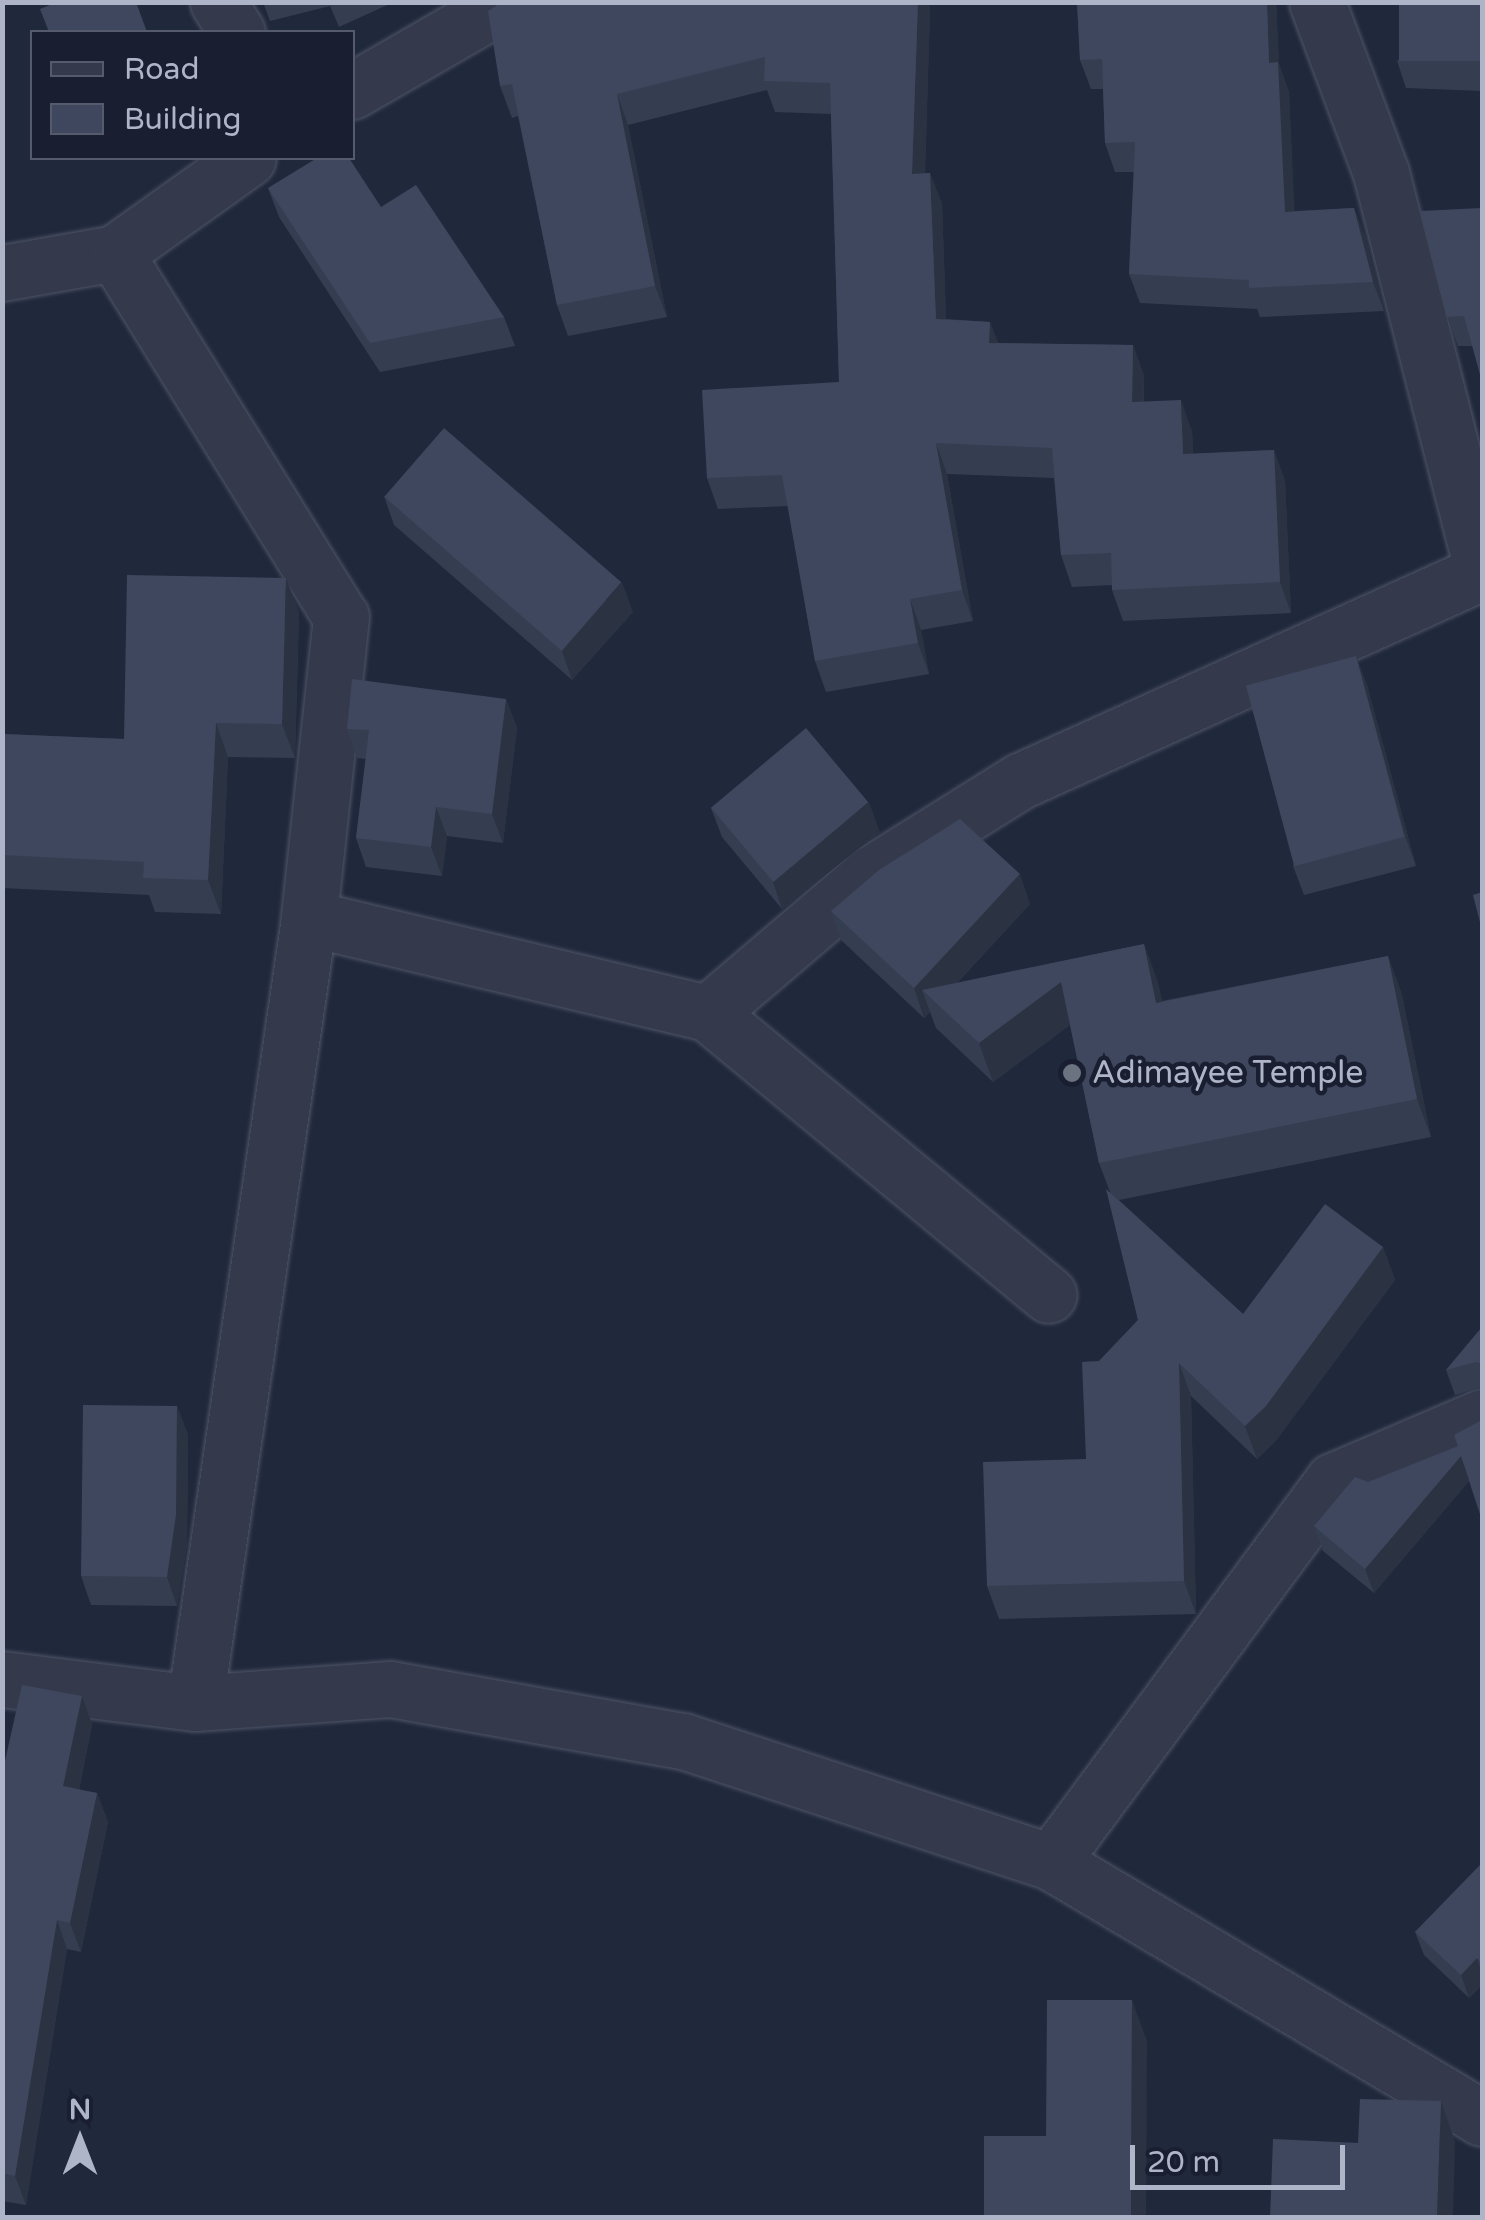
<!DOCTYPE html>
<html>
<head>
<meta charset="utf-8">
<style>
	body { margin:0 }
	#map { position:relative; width:1485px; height:2220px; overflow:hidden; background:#20283c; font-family:"Varela Round",sans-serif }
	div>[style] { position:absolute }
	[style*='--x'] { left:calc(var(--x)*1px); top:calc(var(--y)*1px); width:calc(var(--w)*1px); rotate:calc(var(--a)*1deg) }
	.roads { filter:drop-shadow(0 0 2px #4f5567) drop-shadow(0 0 2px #4f5567) }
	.street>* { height:55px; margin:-27.5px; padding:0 27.5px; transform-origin:27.5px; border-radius:27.5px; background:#343a4c }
	.wall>* { inset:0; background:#353d51 }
	.shaded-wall>* { inset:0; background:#2b3242 }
	.building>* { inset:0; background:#3e475e; transform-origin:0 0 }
	.dots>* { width:28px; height:28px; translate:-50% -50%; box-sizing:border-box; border:5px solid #191f31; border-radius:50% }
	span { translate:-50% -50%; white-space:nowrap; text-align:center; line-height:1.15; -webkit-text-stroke:9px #191f31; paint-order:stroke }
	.poi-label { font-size:32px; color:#afb5c8 }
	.left { translate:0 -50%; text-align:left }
	.frame { position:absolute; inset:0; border:5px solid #afb5c8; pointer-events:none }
	.legend { position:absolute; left:30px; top:30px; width:325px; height:130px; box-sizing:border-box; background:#191f31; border:2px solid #555b6d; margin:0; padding:12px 18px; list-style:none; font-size:30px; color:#afb5c8 }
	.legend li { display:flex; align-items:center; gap:20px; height:50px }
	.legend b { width:50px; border:2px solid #555b6d }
	.north { position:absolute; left:30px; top:2090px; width:100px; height:100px; -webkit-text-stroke:8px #191f31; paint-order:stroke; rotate:0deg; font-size:28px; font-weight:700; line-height:40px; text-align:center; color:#afb5c8 }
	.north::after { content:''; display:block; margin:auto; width:35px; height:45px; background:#afb5c8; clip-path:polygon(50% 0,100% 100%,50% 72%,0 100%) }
	.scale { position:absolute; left:1130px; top:2145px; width:215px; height:45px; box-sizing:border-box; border:5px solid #afb5c8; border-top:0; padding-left:12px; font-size:30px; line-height:35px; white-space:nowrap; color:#afb5c8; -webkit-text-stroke:8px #191f31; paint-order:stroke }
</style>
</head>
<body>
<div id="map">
	<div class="roads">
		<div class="street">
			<i style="--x:218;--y:2;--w:36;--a:58"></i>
			<i style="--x:1317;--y:2;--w:183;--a:69.5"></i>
			<i style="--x:1381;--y:173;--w:408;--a:75.7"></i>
			<i style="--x:352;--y:91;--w:178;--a:-30"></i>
			<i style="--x:115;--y:253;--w:428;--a:58.2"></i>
			<i style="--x:341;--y:617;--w:303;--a:96.1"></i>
			<i style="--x:309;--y:918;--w:793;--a:98.26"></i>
			<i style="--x:2;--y:273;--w:115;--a:-10"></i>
			<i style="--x:115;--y:253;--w:163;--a:-35.5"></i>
			<i style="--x:309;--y:918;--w:410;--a:13.4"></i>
			<i style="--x:708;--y:1013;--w:442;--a:39.6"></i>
			<i style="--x:708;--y:1013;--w:214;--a:-40.5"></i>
			<i style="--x:871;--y:874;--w:176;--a:-32"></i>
			<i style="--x:1020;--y:781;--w:507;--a:-24.34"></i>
			<i style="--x:2;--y:1679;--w:194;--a:7.1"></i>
			<i style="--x:195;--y:1703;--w:196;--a:-4.1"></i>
			<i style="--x:390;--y:1689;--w:298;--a:10.1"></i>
			<i style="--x:683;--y:1741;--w:387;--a:18.2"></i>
			<i style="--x:1051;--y:1862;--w:501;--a:30.71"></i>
			<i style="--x:1051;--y:1862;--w:474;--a:-53.5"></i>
			<i style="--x:1333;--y:1481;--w:162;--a:-23.2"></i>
		</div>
	</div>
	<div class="wall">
		<i style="clip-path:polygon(263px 2px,394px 2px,339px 27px,330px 6px,270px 21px)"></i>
		<i style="clip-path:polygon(502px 2px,928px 2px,930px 8px,925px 173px,930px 173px,942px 204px,946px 319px,990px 322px,998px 343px,1133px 345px,1144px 376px,1144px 402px,1192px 431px,1193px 454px,1274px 450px,1285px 481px,1291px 613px,1123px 621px,1112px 590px,1112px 585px,1072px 587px,1061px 555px,1054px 478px,947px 474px,973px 621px,921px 630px,929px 674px,826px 692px,815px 661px,788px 506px,718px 509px,707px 478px,839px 382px,831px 114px,775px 112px,767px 90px,628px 125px,667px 317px,568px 336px,557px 305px,518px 116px,512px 118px,500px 86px)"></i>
		<i style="clip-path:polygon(1077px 2px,1276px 2px,1279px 64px,1289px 92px,1294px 211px,1354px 208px,1365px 237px,1384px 311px,1260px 317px,1257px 309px,1140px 303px,1129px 274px,1134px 172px,1115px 172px,1105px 143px,1103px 89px,1091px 89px,1080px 60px)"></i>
		<i style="clip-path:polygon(1482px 2px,1482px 91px,1406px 88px,1397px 61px)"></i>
		<i style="clip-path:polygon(268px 188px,381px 207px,504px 317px,515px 346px,380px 372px,279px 217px)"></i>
		<i style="clip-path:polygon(1482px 208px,1472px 346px,1458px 346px,1447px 317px)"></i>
		<i style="clip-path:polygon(384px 496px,633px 612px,572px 680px,394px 525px)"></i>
		<i style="clip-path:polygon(299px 612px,295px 758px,228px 757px,221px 914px,155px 912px,149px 895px,2px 888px,2px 734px,124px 739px)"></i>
		<i style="clip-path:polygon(1356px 656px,1367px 685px,1416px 866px,1304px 895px,1293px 866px)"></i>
		<i style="clip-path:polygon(506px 699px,517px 728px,503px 843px,447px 836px,442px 876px,366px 867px,356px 838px,366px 759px,357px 758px,347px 729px)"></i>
		<i style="clip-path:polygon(711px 808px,880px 832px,782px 909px,722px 837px)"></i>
		<i style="clip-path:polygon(1030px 904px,957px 983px,1144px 944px,1158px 983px,1162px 1001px,1388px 956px,1402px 995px,1431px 1137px,1119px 1200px,1243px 1314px,1383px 1247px,1395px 1280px,1278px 1438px,1257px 1459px,1191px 1396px,1196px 1614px,999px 1619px,987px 1586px,1086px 1459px,1099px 1361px,1138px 1320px,1110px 1192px,1099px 1163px,1070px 1025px,993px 1082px,936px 1028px,930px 1012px,924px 1018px,841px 940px,831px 911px)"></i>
		<i style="clip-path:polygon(1482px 1327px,1482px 1387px,1455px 1395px,1446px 1370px)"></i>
		<i style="clip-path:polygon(177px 1406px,188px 1435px,187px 1544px,177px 1606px,91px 1605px,81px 1576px)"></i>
		<i style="clip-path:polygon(1482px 1420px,1482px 1521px,1469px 1481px,1374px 1593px,1323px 1551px,1314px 1526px,1368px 1482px,1458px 1446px)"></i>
		<i style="clip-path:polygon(82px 1696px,92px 1725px,79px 1790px,97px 1793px,108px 1822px,81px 1952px,67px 1949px,26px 2205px,2px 2201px,2px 1774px)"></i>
		<i style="clip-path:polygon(1482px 1863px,1482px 1985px,1469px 1998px,1424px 1955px,1415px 1932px)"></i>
	</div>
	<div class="shaded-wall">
		<i style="clip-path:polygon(918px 2px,928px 2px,930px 8px,924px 205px,912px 174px)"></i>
		<i style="clip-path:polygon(1267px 2px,1276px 4px,1279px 64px,1289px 92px,1296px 241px,1285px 212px,1269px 63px)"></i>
		<i style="clip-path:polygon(617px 94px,628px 125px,667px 317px,655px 286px)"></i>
		<i style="clip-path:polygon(930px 173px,942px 204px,947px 350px,936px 319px)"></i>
		<i style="clip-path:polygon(1354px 208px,1365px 237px,1384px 311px,1373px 282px)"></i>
		<i style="clip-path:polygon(990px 322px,1001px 353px,989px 343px)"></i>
		<i style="clip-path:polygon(1133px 345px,1144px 376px,1143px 433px,1132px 402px)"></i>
		<i style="clip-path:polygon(1181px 400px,1192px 431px,1194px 486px,1183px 454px)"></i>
		<i style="clip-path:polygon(936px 443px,947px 474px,973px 621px,962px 590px)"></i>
		<i style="clip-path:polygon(1274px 450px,1285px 481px,1291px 613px,1280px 582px)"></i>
		<i style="clip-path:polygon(286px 578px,299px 612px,295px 758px,282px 724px)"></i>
		<i style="clip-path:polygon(622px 582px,633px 612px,572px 680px,562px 651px)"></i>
		<i style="clip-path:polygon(910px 599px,921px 630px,929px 674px,918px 643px)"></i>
		<i style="clip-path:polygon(1356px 656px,1367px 685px,1416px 866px,1405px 836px)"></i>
		<i style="clip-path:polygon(506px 699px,517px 728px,503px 843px,492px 814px)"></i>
		<i style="clip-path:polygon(216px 723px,228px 757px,221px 914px,208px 880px)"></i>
		<i style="clip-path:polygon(869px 802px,880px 832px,782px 909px,772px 879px)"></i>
		<i style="clip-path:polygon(436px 807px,447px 836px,442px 876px,431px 847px)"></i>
		<i style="clip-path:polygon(1020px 874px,1030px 904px,937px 1004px,922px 990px,930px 1012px,924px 1018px,914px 988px)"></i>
		<i style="clip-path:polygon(1144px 944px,1158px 983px,1170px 1041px,1156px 1003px)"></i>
		<i style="clip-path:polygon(1388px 956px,1402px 995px,1431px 1137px,1417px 1099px)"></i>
		<i style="clip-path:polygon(1061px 982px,1075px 1021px,993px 1082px,979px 1043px)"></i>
		<i style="clip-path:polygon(1383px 1247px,1395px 1280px,1278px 1438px,1257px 1459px,1245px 1426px)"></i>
		<i style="clip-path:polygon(1179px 1363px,1191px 1396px,1196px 1614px,1184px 1581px)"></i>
		<i style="clip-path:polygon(177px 1406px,188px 1435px,187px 1544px,177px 1606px,167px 1577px)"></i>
		<i style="clip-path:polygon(1461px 1456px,1470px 1480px,1374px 1593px,1365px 1569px)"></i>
		<i style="clip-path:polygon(82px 1696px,92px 1725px,74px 1815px,63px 1786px)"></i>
		<i style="clip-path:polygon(97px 1793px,108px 1822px,81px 1952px,70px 1923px)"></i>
		<i style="clip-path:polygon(57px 1920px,67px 1949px,26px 2205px,15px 2176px)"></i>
		<i style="clip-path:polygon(1477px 1958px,1482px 1974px,1482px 1985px,1469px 1998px,1461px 1975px)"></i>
		<i style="clip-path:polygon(1132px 2000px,1147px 2041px,1146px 2218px,1131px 2218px)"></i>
		<i style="clip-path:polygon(1441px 2101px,1455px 2142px,1453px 2218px,1437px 2218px)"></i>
	</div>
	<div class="building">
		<i style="clip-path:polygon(57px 2px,136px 2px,147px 32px,49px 32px,40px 9px)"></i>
		<i style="clip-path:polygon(502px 2px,918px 2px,912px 174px,930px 173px,936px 319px,990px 322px,989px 343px,1133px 345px,1132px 402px,1181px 400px,1183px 454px,1274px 450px,1280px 582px,1112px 590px,1111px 553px,1061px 555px,1052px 448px,936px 443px,962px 590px,910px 599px,918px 643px,815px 661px,782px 475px,707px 478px,702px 390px,839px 382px,830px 83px,764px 81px,765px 57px,617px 94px,655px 286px,557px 305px,512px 84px,500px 86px,488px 11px)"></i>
		<i style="clip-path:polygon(1077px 2px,1267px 2px,1269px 63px,1278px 62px,1285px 212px,1354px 208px,1373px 282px,1249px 288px,1249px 280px,1129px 274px,1135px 142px,1105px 143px,1102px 59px,1080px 60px)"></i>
		<i style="left:1399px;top:2px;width:83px;height:59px"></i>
		<i style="clip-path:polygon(317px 158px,349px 158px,381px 207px,416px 185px,504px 317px,370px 343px,268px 188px)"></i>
		<i style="clip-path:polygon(1482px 208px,1482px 382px,1464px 316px,1447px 317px,1420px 211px)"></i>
		<i style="left:444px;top:428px;width:235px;height:91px;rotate:41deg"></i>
		<i style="clip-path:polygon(127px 575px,286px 578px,282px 724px,216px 723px,208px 880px,143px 878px,144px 862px,2px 855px,2px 734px,124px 739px)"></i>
		<i style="left:1356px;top:656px;width:187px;height:114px;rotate:75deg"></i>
		<i style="clip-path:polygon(352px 679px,506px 699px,492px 814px,436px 807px,431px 847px,356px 838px,369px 730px,347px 729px)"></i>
		<i style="left:806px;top:728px;width:97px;height:124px;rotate:50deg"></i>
		<i style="clip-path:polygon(960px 819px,1020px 874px,914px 988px,831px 911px,879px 870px)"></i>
		<i style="clip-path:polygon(1482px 892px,1482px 930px,1473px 895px)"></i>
		<i style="clip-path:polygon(1144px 944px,1156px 1003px,1388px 956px,1417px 1099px,1099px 1163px,1061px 982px,979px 1043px,922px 990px)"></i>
		<i style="clip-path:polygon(1106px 1189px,1243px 1314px,1325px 1204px,1383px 1247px,1266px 1406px,1245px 1426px,1179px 1363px,1184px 1581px,987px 1586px,983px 1462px,1086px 1459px,1082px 1362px,1099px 1361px,1138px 1320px)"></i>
		<i style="clip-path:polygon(1482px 1327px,1482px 1364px,1476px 1362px,1446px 1370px)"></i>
		<i style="clip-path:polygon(83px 1405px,177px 1406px,176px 1515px,167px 1577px,81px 1576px)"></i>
		<i style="clip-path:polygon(1482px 1420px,1482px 1519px,1461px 1456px,1365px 1569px,1314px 1526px,1355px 1477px,1368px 1482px,1458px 1446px,1454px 1435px)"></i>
		<i style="clip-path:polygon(22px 1685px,82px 1696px,63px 1786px,97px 1793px,70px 1923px,57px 1920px,15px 2176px,2px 2173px,2px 1774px)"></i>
		<i style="clip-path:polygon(1482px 1863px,1482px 1964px,1477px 1958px,1461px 1975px,1415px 1932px)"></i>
		<i style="clip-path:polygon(1047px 2000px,1132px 2000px,1131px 2218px,984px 2218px,984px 2136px,1046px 2136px)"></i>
		<i style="clip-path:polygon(1360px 2099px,1441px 2101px,1437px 2218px,1270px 2218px,1273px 2139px,1358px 2143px)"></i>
	</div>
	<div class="dots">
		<i style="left:1072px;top:1073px;background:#6b7280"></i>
	</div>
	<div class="poi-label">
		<span class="left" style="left:1092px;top:1073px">Adimayee Temple</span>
	</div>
	<div class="frame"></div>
	<ul class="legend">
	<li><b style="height:12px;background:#343a4c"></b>Road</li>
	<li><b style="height:28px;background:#3e475e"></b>Building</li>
	</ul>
	<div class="north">N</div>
	<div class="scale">20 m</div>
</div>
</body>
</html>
